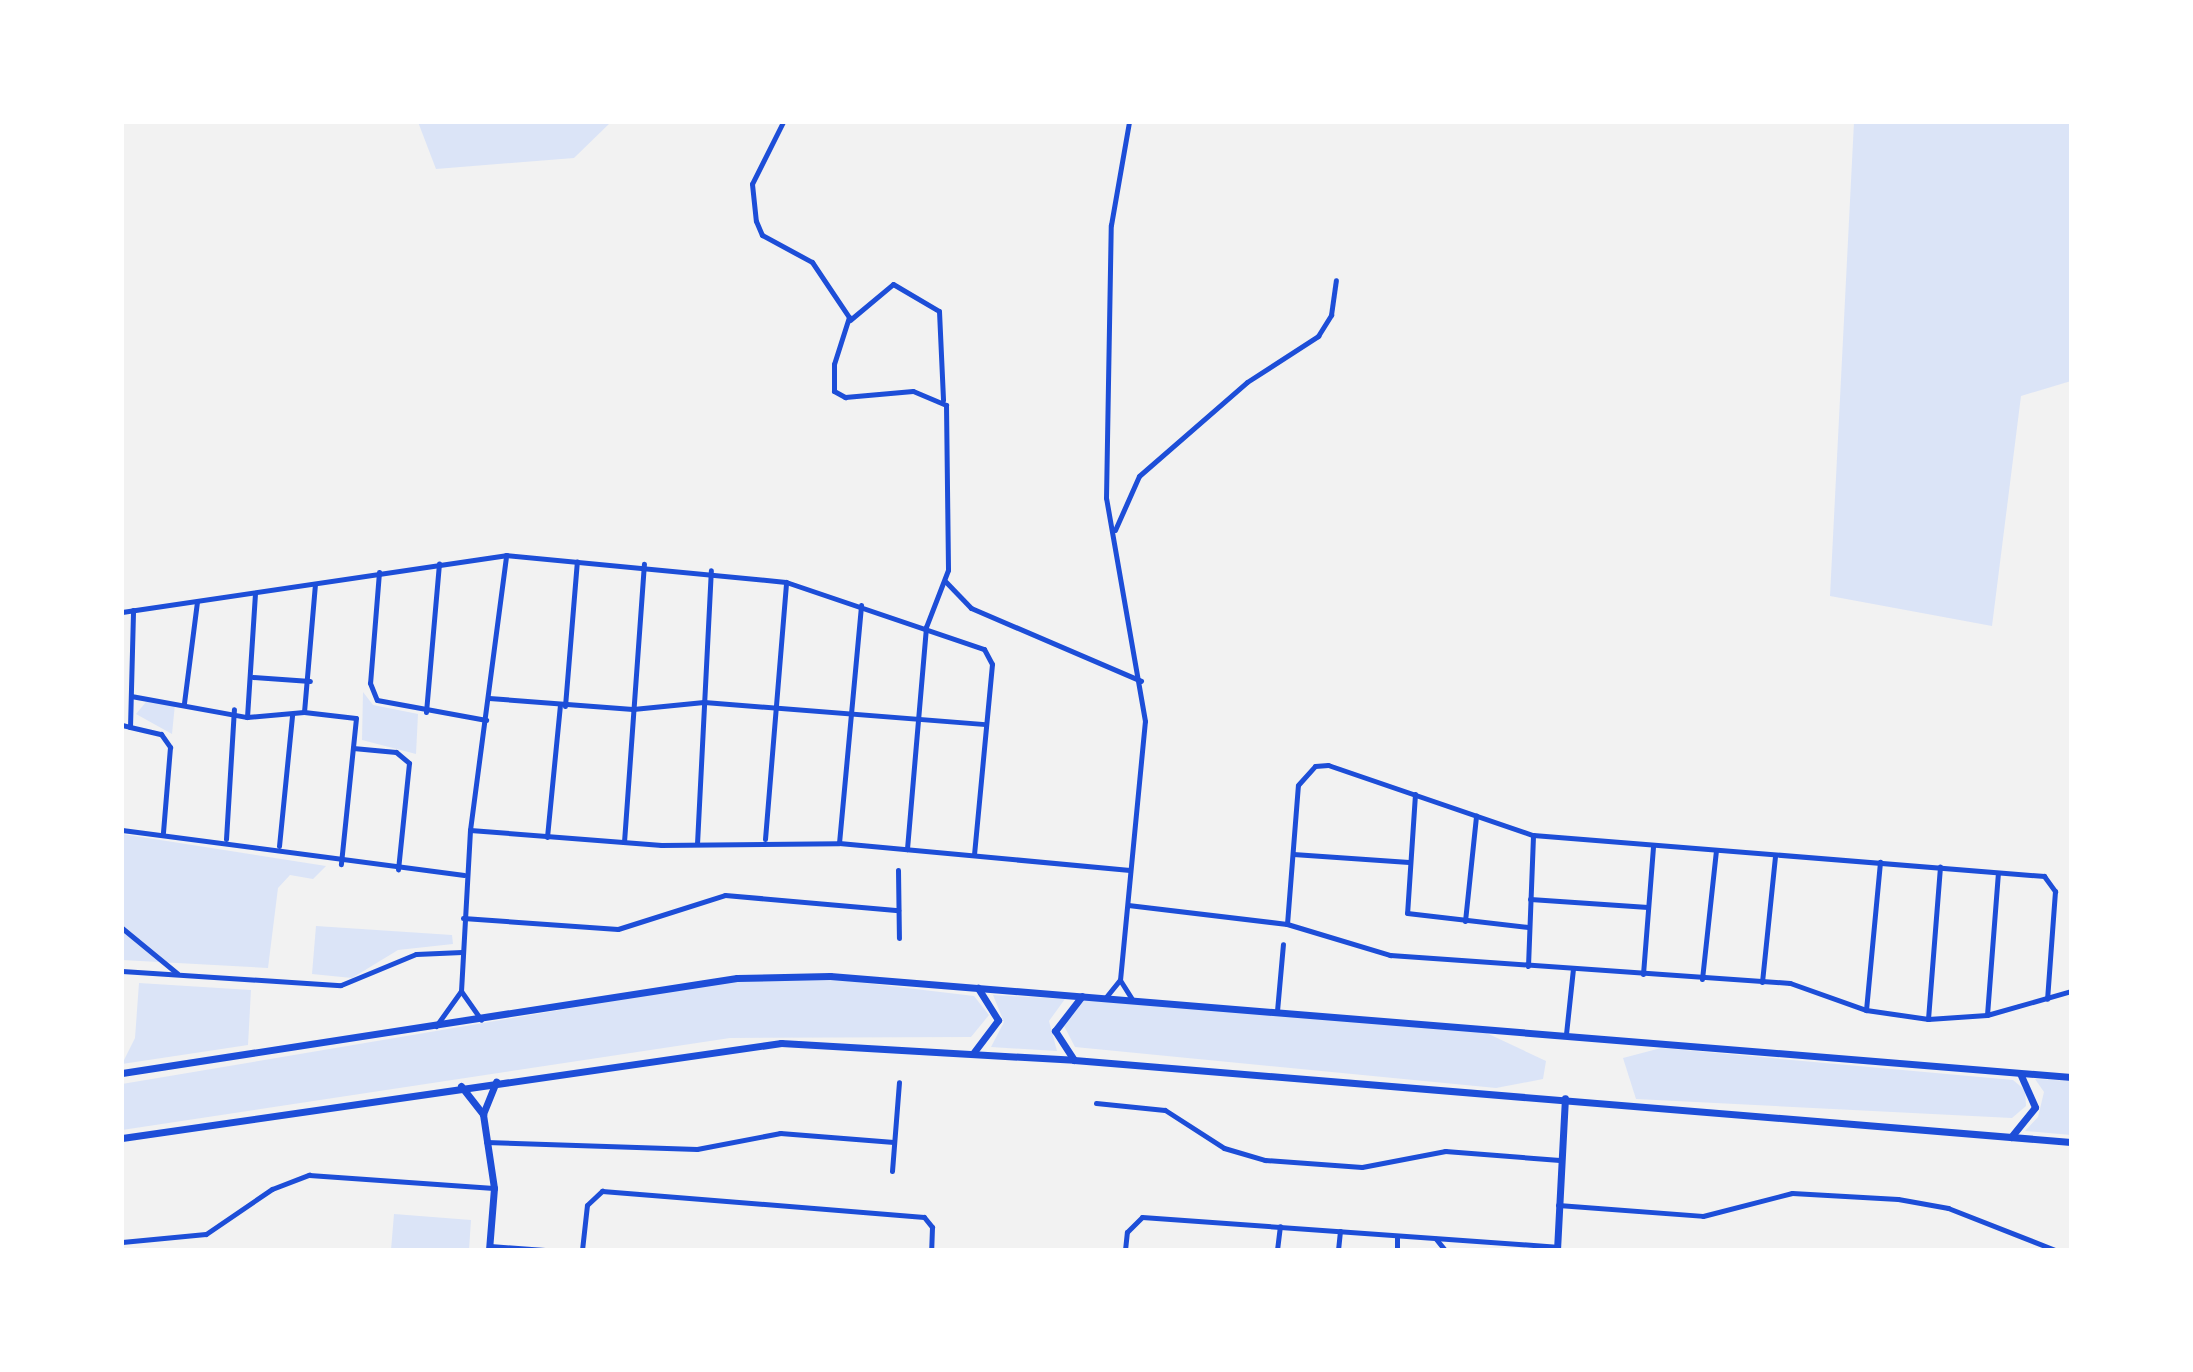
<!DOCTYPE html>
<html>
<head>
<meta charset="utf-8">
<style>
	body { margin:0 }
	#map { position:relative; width:2193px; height:1372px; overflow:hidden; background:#f2f2f2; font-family:"Roboto Serif",serif }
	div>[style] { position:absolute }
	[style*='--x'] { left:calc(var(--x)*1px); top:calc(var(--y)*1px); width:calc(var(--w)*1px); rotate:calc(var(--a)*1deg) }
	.green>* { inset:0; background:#dbe4f7 }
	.minor>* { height:5px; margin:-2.5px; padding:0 2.5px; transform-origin:2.5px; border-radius:2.5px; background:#1d4ed8 }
	.tertiary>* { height:7px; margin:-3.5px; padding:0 3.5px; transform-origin:3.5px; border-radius:3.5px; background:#1d4ed8 }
	.secondary>* { height:7px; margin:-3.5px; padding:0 3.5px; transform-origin:3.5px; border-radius:3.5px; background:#1d4ed8 }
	span { translate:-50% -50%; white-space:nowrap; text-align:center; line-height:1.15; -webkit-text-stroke:6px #fff; paint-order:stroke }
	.frame { position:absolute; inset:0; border:124px solid #fff; pointer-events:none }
</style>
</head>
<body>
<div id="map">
	<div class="green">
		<i style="clip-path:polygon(418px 122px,611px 122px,574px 158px,436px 169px)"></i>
		<i style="clip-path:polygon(1854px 122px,2071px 122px,2071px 381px,2021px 396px,1992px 626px,1830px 596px)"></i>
		<i style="clip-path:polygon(363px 692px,373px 705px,418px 714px,416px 754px,362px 740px)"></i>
		<i style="clip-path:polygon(146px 702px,175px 704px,172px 734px,136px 714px)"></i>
		<i style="clip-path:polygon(122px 834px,326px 866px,313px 879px,290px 875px,278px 888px,268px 968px,122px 960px)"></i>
		<i style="clip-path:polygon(316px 926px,452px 935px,453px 944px,398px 950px,352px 978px,312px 974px)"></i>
		<i style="clip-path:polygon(831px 979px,974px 996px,989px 1015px,971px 1037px,730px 1038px,122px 1130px,122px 1084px,738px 980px)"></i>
		<i style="clip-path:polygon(139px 983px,251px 990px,248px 1045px,122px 1064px,135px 1038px)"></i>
		<i style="clip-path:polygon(993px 995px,1065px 999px,1049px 1021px,1057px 1051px,991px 1047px,1004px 1022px)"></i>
		<i style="clip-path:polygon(1083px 1000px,1480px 1030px,1546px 1061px,1543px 1079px,1496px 1088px,1075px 1047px,1062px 1022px)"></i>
		<i style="clip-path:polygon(1661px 1048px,2013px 1080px,2025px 1090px,2026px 1106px,2012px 1118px,1636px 1099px,1623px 1058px)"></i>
		<i style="clip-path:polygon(2035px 1079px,2071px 1081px,2071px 1135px,2025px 1131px,2038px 1117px,2044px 1092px)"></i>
		<i style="clip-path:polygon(394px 1214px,471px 1220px,469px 1250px,391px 1250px)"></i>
	</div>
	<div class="minor">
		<i style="--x:783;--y:122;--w:69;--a:116.6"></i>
		<i style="--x:752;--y:184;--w:37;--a:84"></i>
		<i style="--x:756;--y:221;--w:15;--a:67"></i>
		<i style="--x:762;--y:235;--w:57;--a:28.4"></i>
		<i style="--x:812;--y:262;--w:66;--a:56.1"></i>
		<i style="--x:849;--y:317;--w:49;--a:107.7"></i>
		<i style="--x:834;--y:364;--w:27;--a:90"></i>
		<i style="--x:834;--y:391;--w:13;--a:29"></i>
		<i style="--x:845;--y:397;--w:68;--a:-5"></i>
		<i style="--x:913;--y:391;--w:36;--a:23"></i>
		<i style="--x:946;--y:405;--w:165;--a:89.3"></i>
		<i style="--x:948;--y:570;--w:61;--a:111.1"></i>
		<i style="--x:926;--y:627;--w:223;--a:94.9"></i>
		<i style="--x:850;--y:320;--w:56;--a:-39.9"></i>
		<i style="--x:893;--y:284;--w:53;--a:30.4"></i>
		<i style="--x:939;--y:311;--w:89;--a:87.4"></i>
		<i style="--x:1115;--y:530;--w:59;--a:-66"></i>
		<i style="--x:1139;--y:476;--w:143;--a:-41"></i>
		<i style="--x:1247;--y:382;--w:85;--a:-32.9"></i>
		<i style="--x:1318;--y:336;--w:25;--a:-58"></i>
		<i style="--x:1331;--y:315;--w:35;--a:-82"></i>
		<i style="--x:379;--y:572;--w:111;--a:94.6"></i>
		<i style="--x:370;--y:683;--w:18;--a:68"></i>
		<i style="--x:377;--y:700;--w:111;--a:10.4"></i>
		<i style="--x:946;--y:582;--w:36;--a:46"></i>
		<i style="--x:971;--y:608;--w:185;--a:23.2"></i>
		<i style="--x:122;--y:612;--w:388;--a:-8.4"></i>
		<i style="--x:506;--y:555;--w:281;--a:5.5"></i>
		<i style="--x:786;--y:582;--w:209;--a:18.7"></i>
		<i style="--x:984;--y:649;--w:17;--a:62"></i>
		<i style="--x:992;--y:664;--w:190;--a:95.4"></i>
		<i style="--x:253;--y:677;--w:57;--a:4"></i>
		<i style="--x:131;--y:696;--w:118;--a:10.3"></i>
		<i style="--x:247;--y:717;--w:57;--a:-5"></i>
		<i style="--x:304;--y:712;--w:52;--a:6.6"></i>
		<i style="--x:356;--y:718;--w:147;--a:95.9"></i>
		<i style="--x:489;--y:698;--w:144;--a:4.4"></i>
		<i style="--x:633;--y:709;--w:71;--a:-5.6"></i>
		<i style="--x:704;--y:702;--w:282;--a:4.5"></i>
		<i style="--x:184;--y:703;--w:102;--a:-82.7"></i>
		<i style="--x:565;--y:706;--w:145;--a:-85.3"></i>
		<i style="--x:304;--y:712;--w:128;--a:-85.1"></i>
		<i style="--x:426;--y:712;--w:149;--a:-85"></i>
		<i style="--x:247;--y:717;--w:124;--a:-86.3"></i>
		<i style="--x:122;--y:725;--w:8;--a:14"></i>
		<i style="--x:130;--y:727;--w:117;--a:-88.5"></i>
		<i style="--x:130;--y:727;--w:32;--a:13"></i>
		<i style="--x:161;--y:734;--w:16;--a:55"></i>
		<i style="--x:170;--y:747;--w:86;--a:94.7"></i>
		<i style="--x:353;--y:748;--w:43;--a:5.3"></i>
		<i style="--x:396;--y:752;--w:17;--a:40"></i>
		<i style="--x:409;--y:763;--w:107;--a:95.9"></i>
		<i style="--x:1415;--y:794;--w:119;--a:93.8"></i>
		<i style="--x:1407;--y:913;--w:122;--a:6.6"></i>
		<i style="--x:122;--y:830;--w:345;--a:7.5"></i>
		<i style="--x:470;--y:830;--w:277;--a:-82.5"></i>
		<i style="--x:547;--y:837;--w:133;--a:-84.4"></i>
		<i style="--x:226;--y:839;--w:130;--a:-86.5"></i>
		<i style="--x:765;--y:839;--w:258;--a:-85.3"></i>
		<i style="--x:624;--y:842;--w:279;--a:-85.9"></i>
		<i style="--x:839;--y:843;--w:239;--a:-84.7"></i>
		<i style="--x:697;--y:844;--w:274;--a:-87.1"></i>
		<i style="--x:279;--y:846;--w:132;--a:-84.3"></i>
		<i style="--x:1293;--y:854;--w:116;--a:3.9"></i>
		<i style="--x:898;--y:870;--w:68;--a:89.2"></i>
		<i style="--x:1530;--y:899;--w:118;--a:3.9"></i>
		<i style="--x:1128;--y:905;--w:160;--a:6.8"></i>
		<i style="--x:1287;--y:924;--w:108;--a:16.8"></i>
		<i style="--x:1390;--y:955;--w:401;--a:4"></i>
		<i style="--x:1790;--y:983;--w:81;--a:19.6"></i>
		<i style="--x:1866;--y:1010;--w:63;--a:8.3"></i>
		<i style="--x:1928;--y:1019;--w:59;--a:-3.9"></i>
		<i style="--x:1987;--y:1015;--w:87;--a:-15.9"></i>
		<i style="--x:463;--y:918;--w:155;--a:4.1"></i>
		<i style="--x:618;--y:929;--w:112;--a:-17.6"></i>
		<i style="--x:725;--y:895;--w:174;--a:5"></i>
		<i style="--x:1465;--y:921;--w:106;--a:-84"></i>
		<i style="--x:1287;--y:924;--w:139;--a:-85.5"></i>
		<i style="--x:1298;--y:785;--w:25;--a:-48"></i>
		<i style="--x:1315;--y:766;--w:13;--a:-4"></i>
		<i style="--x:1328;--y:765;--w:217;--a:18.9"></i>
		<i style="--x:1533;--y:835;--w:513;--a:4.59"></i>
		<i style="--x:2044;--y:876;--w:19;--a:54"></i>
		<i style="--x:2055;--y:891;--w:108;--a:94.2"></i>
		<i style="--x:122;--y:928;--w:72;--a:39.4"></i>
		<i style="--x:1528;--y:966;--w:131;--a:-87.8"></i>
		<i style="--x:122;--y:971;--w:219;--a:3.7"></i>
		<i style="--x:341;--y:985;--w:81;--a:-22.5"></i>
		<i style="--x:416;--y:954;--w:46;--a:-2.5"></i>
		<i style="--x:1643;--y:974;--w:128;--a:-85.5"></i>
		<i style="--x:1702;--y:979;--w:129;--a:-83.8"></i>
		<i style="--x:1120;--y:980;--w:22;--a:58"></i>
		<i style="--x:1762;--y:982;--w:127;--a:-84.1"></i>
		<i style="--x:461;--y:991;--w:35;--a:55"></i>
		<i style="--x:1106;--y:997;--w:22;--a:-51"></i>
		<i style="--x:1120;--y:980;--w:260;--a:-84.5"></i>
		<i style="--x:1145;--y:721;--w:226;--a:-99.9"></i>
		<i style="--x:1106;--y:498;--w:273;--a:-89"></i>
		<i style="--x:1111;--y:225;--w:105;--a:-80.1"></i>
		<i style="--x:1866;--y:1010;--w:149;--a:-84.6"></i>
		<i style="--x:1277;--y:1011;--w:67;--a:-84.9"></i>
		<i style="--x:1987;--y:1015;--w:142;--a:-85.6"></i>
		<i style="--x:1928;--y:1019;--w:153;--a:-85.5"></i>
		<i style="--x:436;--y:1026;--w:43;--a:-54.5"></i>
		<i style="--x:461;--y:991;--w:161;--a:-86.8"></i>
		<i style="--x:470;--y:830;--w:192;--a:4.5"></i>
		<i style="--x:661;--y:845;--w:178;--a:-0.6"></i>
		<i style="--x:839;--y:843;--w:292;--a:5.3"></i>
		<i style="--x:1566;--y:1034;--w:65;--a:-83.9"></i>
		<i style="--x:1096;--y:1103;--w:69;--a:5.8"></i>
		<i style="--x:1165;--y:1110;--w:70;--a:32.8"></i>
		<i style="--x:1224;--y:1148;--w:43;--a:16.3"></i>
		<i style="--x:1265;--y:1160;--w:97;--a:4.1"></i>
		<i style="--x:1362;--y:1167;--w:85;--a:-10.9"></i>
		<i style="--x:1445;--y:1151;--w:115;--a:4.5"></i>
		<i style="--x:486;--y:1142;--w:211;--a:1.9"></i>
		<i style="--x:697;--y:1149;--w:85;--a:-10.9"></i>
		<i style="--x:780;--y:1133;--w:114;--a:4.5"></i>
		<i style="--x:892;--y:1171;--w:89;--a:-85.5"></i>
		<i style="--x:1558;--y:1205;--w:145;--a:4.3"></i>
		<i style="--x:1703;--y:1216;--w:92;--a:-14.5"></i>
		<i style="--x:1792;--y:1193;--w:106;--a:3.2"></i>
		<i style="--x:1898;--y:1199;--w:51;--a:10.2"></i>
		<i style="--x:1948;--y:1208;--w:115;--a:21.4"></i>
		<i style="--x:1436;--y:1239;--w:14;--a:51"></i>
		<i style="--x:122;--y:1242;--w:84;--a:-5.4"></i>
		<i style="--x:206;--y:1234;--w:80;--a:-34.3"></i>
		<i style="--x:272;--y:1189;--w:40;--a:-21"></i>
		<i style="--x:309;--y:1175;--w:185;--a:4"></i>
		<i style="--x:490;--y:1246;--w:55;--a:4.2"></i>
		<i style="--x:582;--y:1250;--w:45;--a:-83.7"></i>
		<i style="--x:587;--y:1205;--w:21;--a:-43"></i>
		<i style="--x:602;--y:1191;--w:323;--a:4.6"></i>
		<i style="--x:924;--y:1217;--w:13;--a:51"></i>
		<i style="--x:932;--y:1227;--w:23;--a:92"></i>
		<i style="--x:1125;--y:1250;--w:18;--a:-84"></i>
		<i style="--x:1127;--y:1232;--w:21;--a:-45"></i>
		<i style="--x:1142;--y:1217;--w:415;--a:4.1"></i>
		<i style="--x:1277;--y:1250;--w:24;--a:-83"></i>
		<i style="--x:1338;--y:1250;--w:19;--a:-84"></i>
		<i style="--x:1397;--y:1250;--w:14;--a:-90"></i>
	</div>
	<div class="tertiary">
		<i style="--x:461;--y:1086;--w:36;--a:52"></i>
		<i style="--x:489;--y:1250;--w:62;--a:-85.4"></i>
		<i style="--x:494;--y:1188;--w:75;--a:-98.5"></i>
		<i style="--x:483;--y:1114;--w:35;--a:-68"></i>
		<i style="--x:1557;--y:1250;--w:152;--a:-87"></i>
	</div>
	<div class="secondary">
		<i style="--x:974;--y:1052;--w:40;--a:-53"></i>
		<i style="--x:998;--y:1020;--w:38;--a:-122"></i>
		<i style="--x:1074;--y:1060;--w:35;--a:-123"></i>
		<i style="--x:1055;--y:1031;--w:44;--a:-52.4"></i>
		<i style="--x:122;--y:1073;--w:622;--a:-8.78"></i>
		<i style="--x:737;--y:978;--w:93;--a:-1.2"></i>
		<i style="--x:830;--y:976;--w:1245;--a:4.65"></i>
		<i style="--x:2011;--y:1137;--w:38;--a:-51"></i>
		<i style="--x:2035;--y:1107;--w:36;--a:-114"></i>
		<i style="--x:122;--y:1138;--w:666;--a:-8.2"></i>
		<i style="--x:781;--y:1043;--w:293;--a:3.3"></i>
		<i style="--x:1074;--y:1060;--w:1000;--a:4.7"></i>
	</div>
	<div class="frame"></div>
</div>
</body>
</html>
